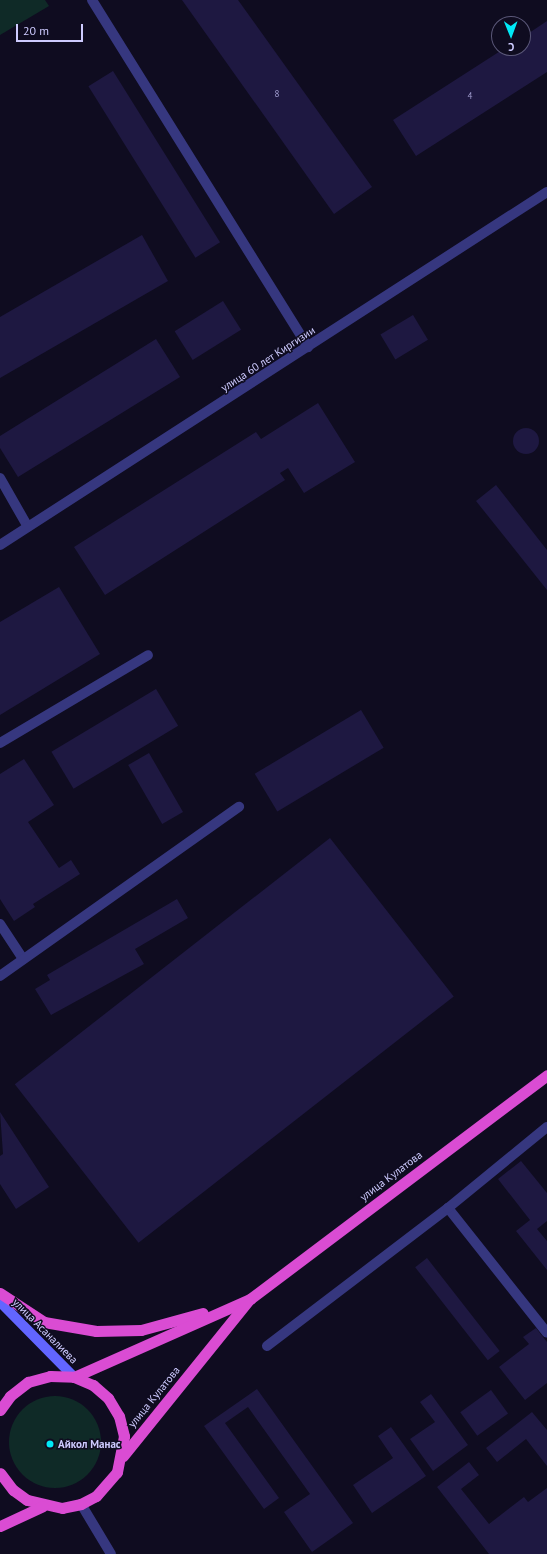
<!DOCTYPE html>
<html>
<head>
<meta charset="utf-8">
<style>
	body { margin:0 }
	#map { position:relative; width:547px; height:1554px; overflow:hidden; background:#0f0c20; font-family:"PT Sans",sans-serif }
	div>[style] { position:absolute }
	[style*='--x'] { left:calc(var(--x)*1px); top:calc(var(--y)*1px); width:calc(var(--w)*1px); rotate:calc(var(--a)*1deg) }
	.green>* { inset:0; background:#0f2a27 }
	.round { border-radius:50% }
	.building>* { inset:0; background:#1e1841; transform-origin:0 0 }
	.service>* { height:10px; margin:-5px; padding:0 5px; transform-origin:5px; border-radius:5px; background:#36377f }
	.minor>* { height:10px; margin:-5px; padding:0 5px; transform-origin:5px; border-radius:5px; background:#36377f }
	.secondary>* { height:10px; margin:-5px; padding:0 5px; transform-origin:5px; border-radius:5px; background:#6265ff }
	.trunk>* { height:11px; margin:-5.5px; padding:0 5.5px; transform-origin:5.5px; border-radius:5.5px; background:#da4cd3 }
	.dots>* { width:11px; height:11px; translate:-50% -50%; box-sizing:border-box; border:2px solid #0f0c20; border-radius:50% }
	span { translate:-50% -50%; white-space:nowrap; text-align:center; line-height:1.15; -webkit-text-stroke:3px #0f0c20; paint-order:stroke }
	.number-label { font-size:9px; color:#a29ed0 }
	.number-label span { -webkit-text-stroke-width:0 }
	.street-label { font-size:11px; color:#cecbff }
	.poi-label { font-size:11px; color:#cecbff; font-weight:700 }
	.left { translate:0 -50%; text-align:left }
	.north { position:absolute; left:491px; top:16px; width:40px; height:40px; box-sizing:border-box; background:#0f0c20; border:1px solid #5b5879; border-radius:50%; rotate:179deg; font-size:11px; font-weight:700; line-height:16px; text-align:center; color:#cecbff }
	.north::after { content:''; display:block; margin:auto; width:14px; height:18px; background:#00e9f6; clip-path:polygon(50% 0,100% 100%,50% 72%,0 100%) }
	.scale { position:absolute; left:16px; top:24px; width:67px; height:18px; box-sizing:border-box; border:2px solid #cecbff; border-top:0; padding-left:5px; font-size:12px; line-height:14px; white-space:nowrap; color:#cecbff; -webkit-text-stroke:3px #0f0c20; paint-order:stroke }
</style>
</head>
<body>
<div id="map">
	<div class="green">
		<i style="clip-path:polygon(0 0,45px 0,49px 6px,0 35px)"></i>
		<i class="round" style="left:9px;top:1396px;width:92px;height:92px"></i>
	</div>
	<div class="building">
		<i style="clip-path:polygon(182px 0,238px 0,372px 187px,334px 214px)"></i>
		<i style="clip-path:polygon(547px 21px,547px 72px,416px 156px,393px 120px,505px 48px,523px 48px,523px 37px)"></i>
		<i style="left:113px;top:71px;width:202px;height:29px;rotate:58deg"></i>
		<i style="clip-path:polygon(142px 235px,168px 281px,0 378px,0 317px)"></i>
		<i style="left:223px;top:301px;width:34px;height:57px;rotate:58deg"></i>
		<i style="left:413px;top:315px;width:29px;height:38px;rotate:59deg"></i>
		<i style="clip-path:polygon(156px 339px,180px 377px,18px 477px,0 448px,0 436px)"></i>
		<i style="clip-path:polygon(318px 403px,355px 462px,304px 493px,288px 468px,280px 473px,285px 480px,105px 595px,74px 547px,256px 432px,261px 439px)"></i>
		<i class="round" style="left:513px;top:428px;width:26px;height:26px"></i>
		<i style="clip-path:polygon(496px 485px,547px 550px,547px 590px,476px 501px)"></i>
		<i style="clip-path:polygon(59px 587px,100px 654px,0 715px,0 622px)"></i>
		<i style="left:156px;top:689px;width:43px;height:122px;rotate:59deg"></i>
		<i style="left:361px;top:710px;width:44px;height:124px;rotate:59deg"></i>
		<i style="left:149px;top:753px;width:68px;height:24px;rotate:60deg"></i>
		<i style="clip-path:polygon(24px 759px,54px 805px,28px 822px,59px 868px,71px 860px,80px 874px,33px 904px,35px 907px,14px 921px,0 899px,0 774px)"></i>
		<i style="left:330px;top:838px;width:201px;height:400px;rotate:52deg"></i>
		<i style="clip-path:polygon(177px 899px,188px 918px,135px 949px,144px 964px,51px 1015px,35px 989px,50px 980px,47px 975px)"></i>
		<i style="clip-path:polygon(0 1112px,49px 1187px,16px 1209px,0 1184px,0 1156px,3px 1154px)"></i>
		<i style="clip-path:polygon(521px 1161px,547px 1193px,547px 1221px,537px 1229px,547px 1241px,547px 1270px,516px 1231px,530px 1220px,498px 1179px)"></i>
		<i style="left:427px;top:1258px;width:118px;height:15px;rotate:52deg"></i>
		<i style="clip-path:polygon(536px 1328px,547px 1342px,547px 1383px,525px 1400px,499px 1367px,529px 1344px,523px 1337px)"></i>
		<i style="clip-path:polygon(257px 1389px,353px 1523px,312px 1552px,284px 1512px,310px 1494px,248px 1407px,225px 1423px,279px 1498px,264px 1509px,204px 1426px)"></i>
		<i style="left:491px;top:1390px;width:29px;height:38px;rotate:54deg"></i>
		<i style="clip-path:polygon(431px 1394px,468px 1445px,433px 1471px,410px 1439px,435px 1422px,420px 1402px)"></i>
		<i style="clip-path:polygon(532px 1412px,547px 1430px,547px 1466px,526px 1439px,497px 1462px,486px 1448px)"></i>
		<i style="clip-path:polygon(391px 1427px,426px 1476px,372px 1513px,353px 1485px,393px 1458px,378px 1436px)"></i>
		<i style="clip-path:polygon(469px 1462px,479px 1475px,461px 1489px,489px 1524px,524px 1497px,528px 1502px,547px 1488px,547px 1554px,489px 1554px,437px 1487px)"></i>
	</div>
	<div class="service">
		<i style="--x:0;--y:478;--w:56;--a:60.3"></i>
		<i style="--x:0;--y:743;--w:172;--a:-30.7"></i>
		<i style="--x:0;--y:924;--w:42;--a:56.7"></i>
		<i style="--x:0;--y:976;--w:293;--a:-35.3"></i>
		<i style="--x:448;--y:1208;--w:159;--a:51.6"></i>
		<i style="--x:267;--y:1346;--w:228;--a:-37.3"></i>
		<i style="--x:448;--y:1208;--w:128;--a:-39.3"></i>
	</div>
	<div class="minor">
		<i style="--x:92;--y:0;--w:409;--a:58.1"></i>
		<i style="--x:0;--y:545;--w:651;--a:-32.84"></i>
		<i style="--x:81;--y:1504;--w:58;--a:59"></i>
	</div>
	<div class="secondary">
		<i style="--x:0;--y:1302;--w:105;--a:45.4"></i>
	</div>
	<div class="trunk">
		<i style="--x:0;--y:1293;--w:53;--a:33.4"></i>
		<i style="--x:44;--y:1322;--w:53;--a:9.8"></i>
		<i style="--x:96;--y:1331;--w:45;--a:-1.3"></i>
		<i style="--x:141;--y:1330;--w:64;--a:-15.3"></i>
		<i style="--x:74;--y:1377;--w:193;--a:-23.9"></i>
		<i style="--x:250;--y:1299;--w:372;--a:-37"></i>
		<i style="--x:0;--y:1410;--w:17;--a:-54"></i>
		<i style="--x:10;--y:1396;--w:23;--a:-38"></i>
		<i style="--x:28;--y:1382;--w:23;--a:-15"></i>
		<i style="--x:50;--y:1376;--w:24;--a:2"></i>
		<i style="--x:74;--y:1377;--w:21;--a:23"></i>
		<i style="--x:93;--y:1385;--w:20;--a:41"></i>
		<i style="--x:108;--y:1398;--w:21;--a:59"></i>
		<i style="--x:119;--y:1416;--w:21;--a:76"></i>
		<i style="--x:124;--y:1436;--w:37;--a:101"></i>
		<i style="--x:117;--y:1472;--w:32;--a:131"></i>
		<i style="--x:96;--y:1496;--w:17;--a:152"></i>
		<i style="--x:81;--y:1504;--w:19;--a:168"></i>
		<i style="--x:62;--y:1508;--w:36;--a:-167"></i>
		<i style="--x:27;--y:1500;--w:17;--a:-144"></i>
		<i style="--x:13;--y:1490;--w:21;--a:-127"></i>
		<i style="--x:123;--y:1456;--w:199;--a:-51.1"></i>
		<i style="--x:0;--y:1526;--w:47;--a:-24.9"></i>
	</div>
	<div class="dots">
		<i style="left:50px;top:1444px;background:#00e9f6"></i>
	</div>
	<div class="number-label">
		<span style="left:277px;top:94px">8</span>
		<span style="left:470px;top:96px">4</span>
	</div>
	<div class="street-label">
		<span style="left:268px;top:359px;rotate:-33deg">улица 60 лет Киргизии</span>
		<span style="left:391px;top:1176px;rotate:-37deg">улица Кулатова</span>
		<span style="left:45px;top:1331px;rotate:45deg">улица Асаналиева</span>
		<span style="left:154px;top:1397px;rotate:-51deg">улица Кулатова</span>
	</div>
	<div class="poi-label">
		<span class="left" style="left:58px;top:1444px">Айкол Манас</span>
	</div>
	<div class="north">С</div>
	<div class="scale">20 m</div>
</div>
</body>
</html>
